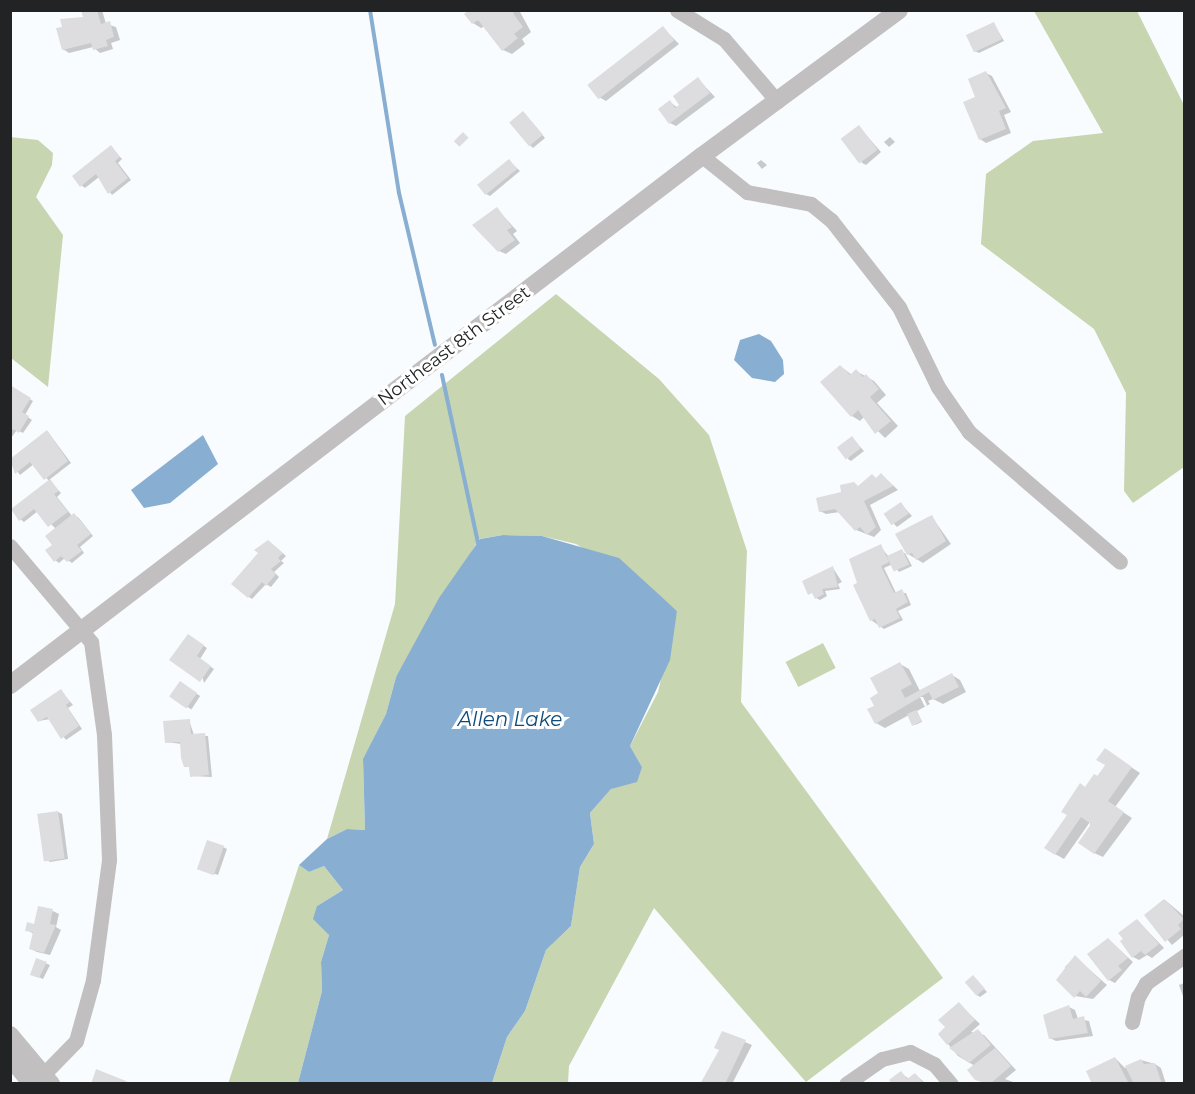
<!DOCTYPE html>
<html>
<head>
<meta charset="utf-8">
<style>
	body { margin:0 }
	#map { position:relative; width:1195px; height:1094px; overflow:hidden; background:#f9fcfe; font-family:Montserrat,sans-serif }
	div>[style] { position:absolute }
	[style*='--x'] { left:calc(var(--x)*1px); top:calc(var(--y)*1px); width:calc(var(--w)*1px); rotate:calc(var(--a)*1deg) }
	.green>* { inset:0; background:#c7d5b0; transform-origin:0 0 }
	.water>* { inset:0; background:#88aed2 }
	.shadow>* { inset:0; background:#0003; transform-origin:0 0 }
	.stream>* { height:4px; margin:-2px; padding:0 2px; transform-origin:2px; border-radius:2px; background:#88aed2 }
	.building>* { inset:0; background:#dddcdf; transform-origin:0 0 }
	.minor>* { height:15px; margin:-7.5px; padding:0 7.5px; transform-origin:7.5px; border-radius:7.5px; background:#c1bfc0 }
	.tertiary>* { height:18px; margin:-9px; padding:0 9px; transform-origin:9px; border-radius:9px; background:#c1bfc0 }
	span { translate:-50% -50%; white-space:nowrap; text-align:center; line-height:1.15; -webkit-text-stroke:6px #fff; paint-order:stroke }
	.street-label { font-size:18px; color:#222324 }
	.water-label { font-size:20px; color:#0f4b79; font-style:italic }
	.frame { position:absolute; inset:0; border:12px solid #222324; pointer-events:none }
</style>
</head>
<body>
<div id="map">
	<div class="green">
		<i style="clip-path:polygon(1034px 11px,1137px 11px,1184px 105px,1184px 467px,1133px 503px,1124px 491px,1126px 393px,1094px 329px,981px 244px,986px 174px,1033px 141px,1103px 133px)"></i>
		<i style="clip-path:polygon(10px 137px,38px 140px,53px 153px,52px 165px,36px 197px,63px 235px,48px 387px,11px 358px)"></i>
		<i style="clip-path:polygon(556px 294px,659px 379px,709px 435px,747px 551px,741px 702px,943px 978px,806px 1082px,654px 908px,569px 1066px,568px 1083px,492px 1083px,507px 1037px,525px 1011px,546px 950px,571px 926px,580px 867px,594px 844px,590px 813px,611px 789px,642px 767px,630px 746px,658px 692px,677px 611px,655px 592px,576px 544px,542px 536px,503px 535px,479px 539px,396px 677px,386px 714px,363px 760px,365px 830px,347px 829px,327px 839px,395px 604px,405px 416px)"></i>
		<i style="left:823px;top:643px;width:28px;height:42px;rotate:63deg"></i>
		<i style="clip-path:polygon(299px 865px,309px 872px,324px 866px,343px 890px,317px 906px,329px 935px,321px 962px,322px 991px,298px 1083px,228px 1084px)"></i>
	</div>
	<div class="water">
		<i style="clip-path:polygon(759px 334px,771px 341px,783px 360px,784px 374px,775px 382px,752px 378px,734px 360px,740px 340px)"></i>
		<i style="clip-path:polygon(203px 435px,218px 464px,170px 503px,144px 508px,131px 490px)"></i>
		<i style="clip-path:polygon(503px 535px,542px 536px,619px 558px,677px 611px,670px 660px,630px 746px,642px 767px,637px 782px,611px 789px,590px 813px,594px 844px,580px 867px,571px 926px,546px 950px,525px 1011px,507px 1037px,492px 1083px,298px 1083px,322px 991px,321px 962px,329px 935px,313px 919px,317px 906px,343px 890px,324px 866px,309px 872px,299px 865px,327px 839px,347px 829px,365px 830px,363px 759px,386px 714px,396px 677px,439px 598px,480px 539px)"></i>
	</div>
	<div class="shadow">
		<i style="clip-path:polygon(83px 10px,102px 10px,106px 24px,116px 27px,120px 40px,111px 43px,113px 49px,100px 53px,93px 47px,69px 53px,63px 49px,64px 28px,85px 19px)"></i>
		<i style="clip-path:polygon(472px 10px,519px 10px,531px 32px,522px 39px,525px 44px,512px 54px,503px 50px,485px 26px,481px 28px,473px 23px)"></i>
		<i style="clip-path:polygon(994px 24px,1004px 41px,979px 53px,975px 51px)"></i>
		<i style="clip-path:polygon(663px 28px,679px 44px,606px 101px,599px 97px,589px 84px)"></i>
		<i style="clip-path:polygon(986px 73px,992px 76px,1011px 112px,1004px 115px,1011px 133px,986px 143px,980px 139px,977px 98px)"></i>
		<i style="clip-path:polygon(698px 79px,715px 97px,676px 126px,670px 123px,670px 102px,678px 108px)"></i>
		<i style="clip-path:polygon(523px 112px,545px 138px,533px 148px,530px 145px)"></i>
		<i style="clip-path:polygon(859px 127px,881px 152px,866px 165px,862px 163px)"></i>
		<i style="clip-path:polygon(890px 137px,895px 142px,889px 147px,884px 142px)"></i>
		<i style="clip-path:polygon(111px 147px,122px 159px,118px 163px,131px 180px,112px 195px,99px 177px,85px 188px,81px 185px)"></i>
		<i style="clip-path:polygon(761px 160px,767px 165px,762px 169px,757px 163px)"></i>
		<i style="clip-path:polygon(509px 161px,520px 171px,490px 196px,486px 194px)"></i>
		<i style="clip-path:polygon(497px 209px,517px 231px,513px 234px,520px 243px,506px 254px,499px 251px)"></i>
		<i style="clip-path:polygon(840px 366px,852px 375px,856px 371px,874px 381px,886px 395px,877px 403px,898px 426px,885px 438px,864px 417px,860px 421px,852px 416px)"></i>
		<i style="clip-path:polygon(10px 387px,33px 401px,25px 415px,32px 420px,23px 433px,17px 430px,11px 438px)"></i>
		<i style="clip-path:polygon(48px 432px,71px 463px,49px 480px,61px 493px,57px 497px,72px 516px,78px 517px,93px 536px,80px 547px,84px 553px,72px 563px,65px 558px,59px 563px,55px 560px,56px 529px,38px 511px,24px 522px,20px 519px,49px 481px,34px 464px,20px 475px,10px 461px)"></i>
		<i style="clip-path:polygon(852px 438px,864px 451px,851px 461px,848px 459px)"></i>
		<i style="clip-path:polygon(882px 475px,898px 490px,870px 505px,881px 530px,874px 537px,856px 530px,840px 512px,826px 514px,820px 511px,854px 484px,859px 487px)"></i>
		<i style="clip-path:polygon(901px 504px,912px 516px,897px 527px,894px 524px)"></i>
		<i style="clip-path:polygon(932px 517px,951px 544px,923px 563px,908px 554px)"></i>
		<i style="clip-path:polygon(272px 544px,286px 556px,281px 561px,284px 563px,274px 572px,279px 577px,271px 587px,266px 584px,252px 599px,249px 597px,260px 553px,256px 550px)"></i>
		<i style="clip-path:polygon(880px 546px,889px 557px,905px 553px,912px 566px,899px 572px,893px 564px,884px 568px,896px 593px,906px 593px,911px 605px,898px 611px,903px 620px,884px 629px,871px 620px,859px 584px)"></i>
		<i style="clip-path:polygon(833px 568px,842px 582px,838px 584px,840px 589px,825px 591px,827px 596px,820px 600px,816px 598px)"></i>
		<i style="clip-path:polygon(192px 638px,207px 648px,200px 659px,214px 669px,204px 683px)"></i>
		<i style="clip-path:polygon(evenodd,900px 664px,909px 669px,920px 691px,952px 675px,960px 680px,966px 692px,943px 704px,933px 699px,928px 701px,930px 704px,917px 711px,922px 722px,915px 725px,909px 715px,885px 728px,876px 723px,876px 706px,900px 664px,920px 697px,923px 697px,927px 705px,925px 707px,920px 697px)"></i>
		<i style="left:180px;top:683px;width:24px;height:16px;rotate:33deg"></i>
		<i style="clip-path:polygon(61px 691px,73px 705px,68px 708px,82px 729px,66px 740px,50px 719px,39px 721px)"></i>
		<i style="clip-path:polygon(189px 720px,194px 735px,208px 736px,212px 777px,192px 776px,182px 744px,166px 742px)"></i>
		<i style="clip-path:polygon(1113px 755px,1140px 773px,1115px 807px,1132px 818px,1103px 857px,1094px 853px,1090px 822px,1064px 859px,1055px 854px,1069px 815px)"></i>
		<i style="clip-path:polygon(58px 812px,62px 814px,68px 859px,50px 862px,46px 859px,39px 814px)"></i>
		<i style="clip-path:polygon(223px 847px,227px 849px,218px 875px,203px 870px)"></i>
		<i style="clip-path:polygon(1165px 900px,1184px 916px,1184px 935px,1172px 945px,1146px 915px)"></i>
		<i style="clip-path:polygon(53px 911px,59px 914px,56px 927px,61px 930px,50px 955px,37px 952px,31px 949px,34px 934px,27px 930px)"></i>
		<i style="clip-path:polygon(1137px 920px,1164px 948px,1152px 958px,1147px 955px,1139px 960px,1133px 957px)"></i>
		<i style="clip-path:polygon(1108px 939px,1133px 962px,1115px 983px,1109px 980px)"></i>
		<i style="clip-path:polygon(1075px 957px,1107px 985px,1093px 999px,1075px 996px,1065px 967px)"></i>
		<i style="clip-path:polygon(37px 960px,50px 965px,43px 979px,36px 976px)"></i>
		<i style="clip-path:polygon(973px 977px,987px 992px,980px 997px,977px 995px)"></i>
		<i style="clip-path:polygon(1184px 983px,1184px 999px,1179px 985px)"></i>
		<i style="clip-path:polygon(959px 1004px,980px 1024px,971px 1032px,984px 1035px,1016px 1070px,1005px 1079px,1019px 1084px,984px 1084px,970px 1071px,975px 1066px,958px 1056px,948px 1044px,947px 1028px)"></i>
		<i style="clip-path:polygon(1069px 1007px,1075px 1010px,1078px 1019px,1089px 1021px,1093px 1036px,1056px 1041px,1050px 1038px)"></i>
		<i style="clip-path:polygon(723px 1033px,752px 1045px,732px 1084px,701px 1084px,721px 1050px)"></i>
		<i style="clip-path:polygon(1115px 1058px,1125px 1068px,1141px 1060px,1155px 1064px,1161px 1068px,1166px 1084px,1094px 1084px)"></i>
		<i style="clip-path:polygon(901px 1073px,909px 1079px,915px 1074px,926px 1084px,894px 1084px)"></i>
	</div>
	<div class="stream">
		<i style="--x:370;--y:10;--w:185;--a:81"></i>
		<i style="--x:399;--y:193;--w:156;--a:76.7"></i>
		<i style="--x:442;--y:375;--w:172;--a:77.9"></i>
	</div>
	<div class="building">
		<i style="clip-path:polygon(81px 10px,97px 10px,101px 24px,110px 21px,114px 37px,106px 40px,108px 46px,93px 50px,91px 43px,62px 50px,56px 28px,62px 27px,60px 19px,83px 17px)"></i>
		<i style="clip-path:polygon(469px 10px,516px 10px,513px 13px,523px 27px,514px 34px,518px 38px,502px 51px,478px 20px,472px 24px,464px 14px)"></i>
		<i style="left:994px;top:22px;width:19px;height:31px;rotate:65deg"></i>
		<i style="left:663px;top:26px;width:18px;height:96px;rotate:52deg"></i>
		<i style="clip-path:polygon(986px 71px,1006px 108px,999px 111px,1006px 129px,979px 140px,963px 102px,975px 97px,968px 79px)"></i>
		<i style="clip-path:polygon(698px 77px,710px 93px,669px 124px,658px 109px,670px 100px,675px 108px,679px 105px,673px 96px)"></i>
		<i style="left:523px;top:111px;width:31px;height:18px;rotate:50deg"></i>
		<i style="left:859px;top:125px;width:31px;height:23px;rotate:53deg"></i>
		<i style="left:463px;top:132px;width:8px;height:13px;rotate:45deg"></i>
		<i style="clip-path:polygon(111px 145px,120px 157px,115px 161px,128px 178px,108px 194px,96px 174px,80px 187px,72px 176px)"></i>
		<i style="left:509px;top:159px;width:13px;height:41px;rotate:51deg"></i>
		<i style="clip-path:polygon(497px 207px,512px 227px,507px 230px,515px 240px,498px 252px,472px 225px)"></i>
		<i style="clip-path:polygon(840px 365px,850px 375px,856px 369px,863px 377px,866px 374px,879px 389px,870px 397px,891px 421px,875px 434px,858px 410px,851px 417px,820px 382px)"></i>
		<i style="clip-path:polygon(10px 385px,31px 398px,22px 412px,29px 416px,19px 433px,13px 429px,10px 432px)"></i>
		<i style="clip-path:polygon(47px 430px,68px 461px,44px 480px,30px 462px,15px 474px,10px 459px)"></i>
		<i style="left:852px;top:436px;width:15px;height:19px;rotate:53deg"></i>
		<i style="clip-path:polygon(881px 473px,893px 486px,864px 501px,876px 527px,867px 535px,860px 527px,855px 531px,835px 509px,819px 512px,816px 498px,841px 492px,840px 485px,854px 482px,858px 486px,872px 474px,876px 478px)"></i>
		<i style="clip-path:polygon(50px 479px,59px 491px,54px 494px,68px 512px,48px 527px,34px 509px,19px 521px,11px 509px)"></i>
		<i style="left:901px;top:502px;width:14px;height:21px;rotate:56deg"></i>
		<i style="clip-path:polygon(74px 513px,91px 534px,77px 545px,82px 551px,67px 562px,61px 556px,54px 562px,45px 550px,52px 545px,45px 536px)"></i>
		<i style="clip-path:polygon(932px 515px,946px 541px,916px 560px,912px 553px,907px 555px,895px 534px)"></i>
		<i style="clip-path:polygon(268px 540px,283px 553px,278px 558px,281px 561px,271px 569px,276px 574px,266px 586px,262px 582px,248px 598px,231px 584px,258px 553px,254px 550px)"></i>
		<i style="clip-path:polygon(881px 544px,889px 562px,881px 566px,894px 593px,902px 589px,908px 602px,896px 609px,900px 618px,879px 628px,875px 619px,870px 621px,853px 585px,857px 583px,849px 559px)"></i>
		<i style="left:902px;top:549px;width:17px;height:17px;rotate:65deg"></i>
		<i style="clip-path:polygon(833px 566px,838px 587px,822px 589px,824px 594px,815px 599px,812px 593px,808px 595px,802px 581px)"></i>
		<i style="clip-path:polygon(188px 634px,204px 645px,197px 656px,211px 666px,200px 682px,169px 660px)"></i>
		<i style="clip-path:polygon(900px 662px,912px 684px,901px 690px,905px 698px,952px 673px,959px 687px,933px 700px,929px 692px,875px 724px,867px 709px,874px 706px,870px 698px,878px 693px,870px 678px)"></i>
		<i style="left:180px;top:681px;width:21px;height:19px;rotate:35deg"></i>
		<i style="clip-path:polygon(61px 689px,70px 702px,66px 705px,79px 726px,61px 739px,47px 717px,38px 722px,30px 710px)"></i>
		<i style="clip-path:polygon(916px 710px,922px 721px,912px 726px,907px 714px)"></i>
		<i style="clip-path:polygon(190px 719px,191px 734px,205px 733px,209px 775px,190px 777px,189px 767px,184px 767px,181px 758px,180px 742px,165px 743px,163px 721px)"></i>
		<i style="clip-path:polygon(1105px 748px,1132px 767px,1108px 801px,1124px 812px,1094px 854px,1078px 843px,1091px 824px,1081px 817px,1055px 855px,1044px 848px,1067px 815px,1061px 812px,1080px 783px,1085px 787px,1094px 774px,1098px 776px,1105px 765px,1096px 760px)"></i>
		<i style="left:58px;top:811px;width:48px;height:21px;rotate:82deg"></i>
		<i style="left:207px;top:840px;width:18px;height:31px;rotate:19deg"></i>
		<i style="clip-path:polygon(1164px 899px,1184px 919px,1178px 925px,1181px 929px,1165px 942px,1144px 915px)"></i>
		<i style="clip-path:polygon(38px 906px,53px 909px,50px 924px,56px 925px,44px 953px,29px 949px,33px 932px,25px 931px,27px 922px,34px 924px)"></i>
		<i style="clip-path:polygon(1137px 919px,1159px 944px,1145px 955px,1141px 951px,1132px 958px,1120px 941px,1123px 939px,1118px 933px)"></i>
		<i style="clip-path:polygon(1108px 938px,1128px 958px,1118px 966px,1122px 970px,1108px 981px,1087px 954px)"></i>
		<i style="clip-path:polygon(1075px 955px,1101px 981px,1086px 997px,1080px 991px,1074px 998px,1056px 980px)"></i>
		<i style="clip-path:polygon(36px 958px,47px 962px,39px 978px,30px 975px)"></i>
		<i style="left:973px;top:975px;width:18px;height:11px;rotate:49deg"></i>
		<i style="clip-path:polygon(959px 1002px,975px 1020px,947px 1045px,938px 1034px,945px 1027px,938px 1020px)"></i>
		<i style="clip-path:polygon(1069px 1005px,1073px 1019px,1084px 1016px,1088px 1033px,1049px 1039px,1043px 1015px)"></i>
		<i style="clip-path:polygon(978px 1029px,991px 1045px,969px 1063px,949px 1048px)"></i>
		<i style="clip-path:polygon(722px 1031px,746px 1040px,725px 1084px,700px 1084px,719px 1050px,714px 1048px)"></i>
		<i style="clip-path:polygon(995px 1048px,1011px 1066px,990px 1084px,975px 1080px,967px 1070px)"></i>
		<i style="clip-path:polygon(1115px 1057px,1128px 1082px,1092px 1084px,1086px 1071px)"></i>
		<i style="clip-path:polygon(1141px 1059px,1144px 1064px,1155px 1063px,1162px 1084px,1134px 1084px,1125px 1066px)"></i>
		<i style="clip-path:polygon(96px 1069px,126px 1081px,129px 1084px,91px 1084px)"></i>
		<i style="clip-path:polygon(901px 1071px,907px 1079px,915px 1073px,924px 1084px,892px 1084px,889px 1080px)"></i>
	</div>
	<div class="minor">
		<i style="--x:677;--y:10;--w:55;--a:31.7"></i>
		<i style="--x:724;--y:39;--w:82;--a:49.5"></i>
		<i style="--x:702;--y:156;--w:58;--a:38.7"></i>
		<i style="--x:747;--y:192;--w:65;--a:10.6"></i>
		<i style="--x:811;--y:204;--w:26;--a:39"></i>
		<i style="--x:831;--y:220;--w:110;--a:52"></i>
		<i style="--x:899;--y:307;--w:89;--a:64"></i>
		<i style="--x:938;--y:387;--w:55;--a:55.4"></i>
		<i style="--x:969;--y:432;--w:199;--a:40.7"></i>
		<i style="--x:10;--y:546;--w:126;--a:49.8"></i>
		<i style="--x:91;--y:642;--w:94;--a:82"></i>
		<i style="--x:104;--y:735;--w:125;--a:87.7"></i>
		<i style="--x:109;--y:860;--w:121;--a:97.6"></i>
		<i style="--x:93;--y:980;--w:63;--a:105.6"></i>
		<i style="--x:76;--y:1041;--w:57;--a:134.3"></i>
		<i style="--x:1132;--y:1022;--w:26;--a:-77"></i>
		<i style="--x:1138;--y:997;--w:16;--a:-60"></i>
		<i style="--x:1146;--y:983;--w:47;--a:-35.4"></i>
		<i style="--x:846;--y:1084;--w:44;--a:-34.8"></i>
		<i style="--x:882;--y:1059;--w:29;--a:-14"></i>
		<i style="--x:910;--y:1052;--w:27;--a:27"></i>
		<i style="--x:934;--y:1064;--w:26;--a:50"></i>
	</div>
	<div class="tertiary">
		<i style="--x:10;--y:685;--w:871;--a:-37.4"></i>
		<i style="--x:702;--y:156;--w:245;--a:-36.5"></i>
		<i style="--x:10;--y:1035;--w:64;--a:50.1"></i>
		<i style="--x:10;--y:1057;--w:35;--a:51"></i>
	</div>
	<div class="street-label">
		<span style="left:454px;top:346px;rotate:-37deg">Northeast 8th Street</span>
	</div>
	<div class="water-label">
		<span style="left:510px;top:719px">Allen Lake</span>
	</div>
	<div class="frame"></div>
</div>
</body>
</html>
